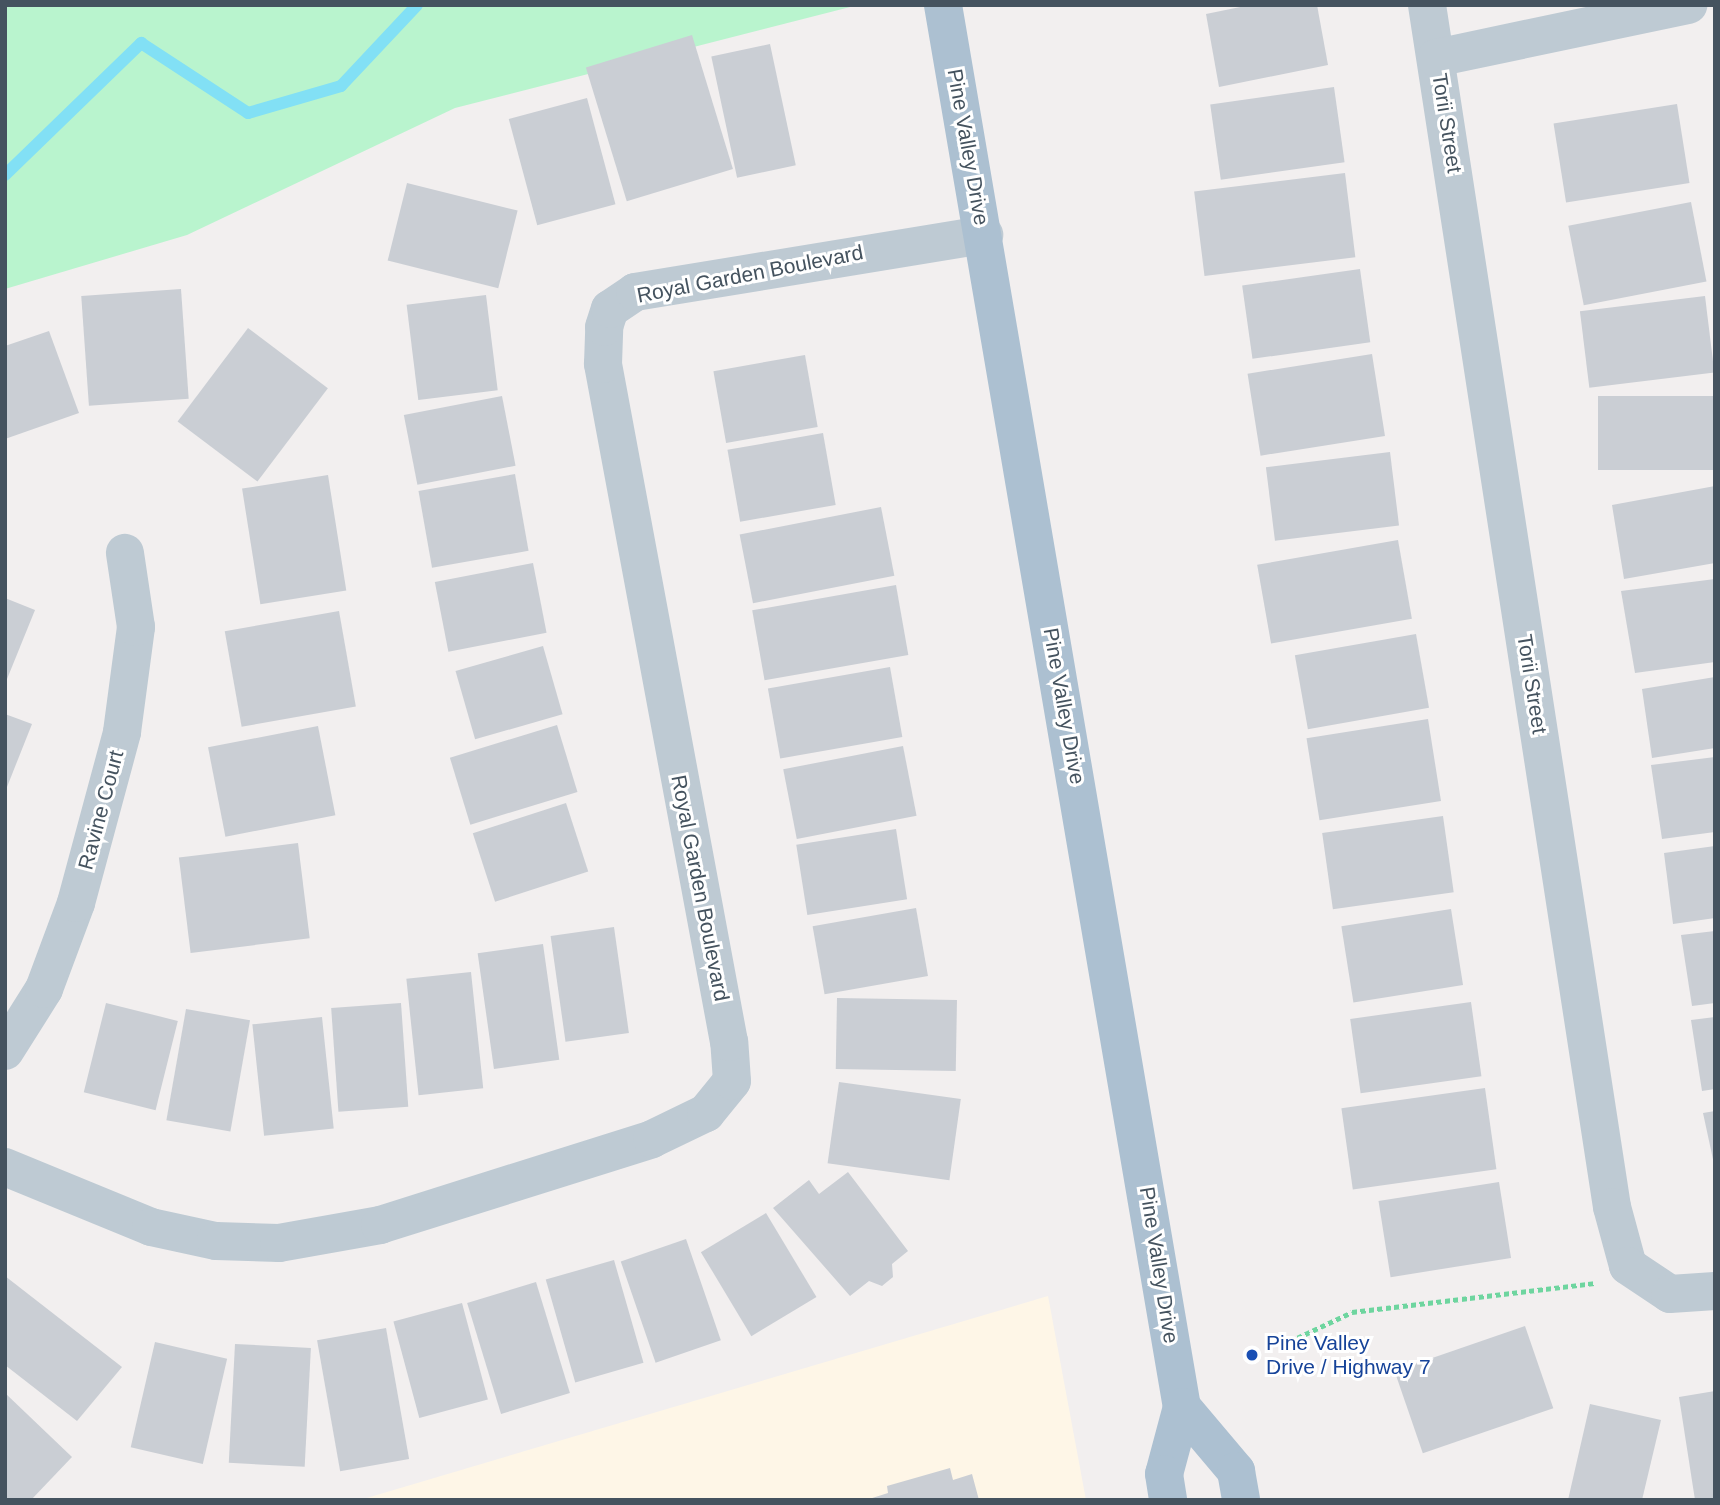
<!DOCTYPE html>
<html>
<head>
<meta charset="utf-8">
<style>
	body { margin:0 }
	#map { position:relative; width:1720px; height:1505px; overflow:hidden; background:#f2efef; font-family:Arial,sans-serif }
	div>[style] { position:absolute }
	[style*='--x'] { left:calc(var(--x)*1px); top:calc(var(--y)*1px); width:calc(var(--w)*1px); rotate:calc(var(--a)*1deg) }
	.commercial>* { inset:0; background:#fef6e7 }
	.green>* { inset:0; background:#b9f4ce }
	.stream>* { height:12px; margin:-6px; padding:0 6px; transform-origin:6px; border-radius:6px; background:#82e0f5 }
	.building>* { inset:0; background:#caced4; transform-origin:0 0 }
	.path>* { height:4.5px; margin-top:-2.25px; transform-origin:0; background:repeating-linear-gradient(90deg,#6ed59f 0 5px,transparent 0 8.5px) }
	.minor>* { height:38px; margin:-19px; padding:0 19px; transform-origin:19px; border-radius:19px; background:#becad3 }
	.major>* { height:38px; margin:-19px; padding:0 19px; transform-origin:19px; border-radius:19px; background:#acc0d1 }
	.dots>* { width:19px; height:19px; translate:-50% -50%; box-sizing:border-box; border:4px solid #fff; border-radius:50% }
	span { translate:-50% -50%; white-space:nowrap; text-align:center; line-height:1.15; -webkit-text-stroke:6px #fff; paint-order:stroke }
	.street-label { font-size:21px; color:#45535f }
	.transit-label { font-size:21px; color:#164399 }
	.left { translate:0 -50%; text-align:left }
	.frame { position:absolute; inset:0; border:7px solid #45535f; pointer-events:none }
</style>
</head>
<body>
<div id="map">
	<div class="commercial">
		<i style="clip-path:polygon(1048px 1296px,1086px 1500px,360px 1500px)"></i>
	</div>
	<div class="green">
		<i style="clip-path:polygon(5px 5px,858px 5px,455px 108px,187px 235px,5px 289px)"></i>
	</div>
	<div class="stream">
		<i style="--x:5;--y:175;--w:190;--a:-44.1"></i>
		<i style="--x:141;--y:43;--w:128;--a:33.2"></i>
		<i style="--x:248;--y:113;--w:97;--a:-16.2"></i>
		<i style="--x:341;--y:86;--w:111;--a:-46.8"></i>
	</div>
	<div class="building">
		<i style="clip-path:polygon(1250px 5px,1317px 5px,1328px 65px,1219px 87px,1206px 14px)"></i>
		<i style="left:692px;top:35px;width:140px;height:111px;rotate:73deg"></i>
		<i style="left:770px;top:44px;width:124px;height:60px;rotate:78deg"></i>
		<i style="left:1334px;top:87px;width:76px;height:125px;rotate:82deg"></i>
		<i style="left:587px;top:98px;width:110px;height:81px;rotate:75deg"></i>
		<i style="left:1677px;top:104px;width:80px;height:125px;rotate:81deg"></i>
		<i style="left:1345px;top:173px;width:85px;height:152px;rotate:83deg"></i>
		<i style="left:407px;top:183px;width:114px;height:80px;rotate:14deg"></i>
		<i style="left:1691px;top:202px;width:81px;height:125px;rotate:79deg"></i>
		<i style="left:1360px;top:269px;width:74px;height:119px;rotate:82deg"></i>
		<i style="left:181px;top:289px;width:110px;height:100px;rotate:86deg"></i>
		<i style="left:486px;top:295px;width:96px;height:80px;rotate:83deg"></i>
		<i style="left:1705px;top:296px;width:77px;height:126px;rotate:83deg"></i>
		<i style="left:248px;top:328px;width:100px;height:117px;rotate:37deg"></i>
		<i style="clip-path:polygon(49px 331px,79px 413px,5px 439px,5px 346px)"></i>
		<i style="left:1372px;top:354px;width:83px;height:126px;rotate:81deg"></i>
		<i style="left:805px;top:355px;width:73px;height:93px;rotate:80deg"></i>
		<i style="left:502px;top:396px;width:71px;height:100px;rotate:79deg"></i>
		<i style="left:1715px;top:396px;width:74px;height:117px;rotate:90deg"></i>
		<i style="left:823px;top:433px;width:73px;height:97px;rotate:80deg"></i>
		<i style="left:1390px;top:452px;width:74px;height:125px;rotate:83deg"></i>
		<i style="left:515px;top:474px;width:78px;height:98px;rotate:80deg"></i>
		<i style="left:328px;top:475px;width:117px;height:87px;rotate:81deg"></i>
		<i style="clip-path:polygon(1715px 486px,1715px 563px,1624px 579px,1612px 505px)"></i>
		<i style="left:881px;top:507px;width:70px;height:144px;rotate:79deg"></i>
		<i style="left:1398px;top:540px;width:80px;height:143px;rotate:80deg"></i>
		<i style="left:533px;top:563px;width:71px;height:100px;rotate:79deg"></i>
		<i style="clip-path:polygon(1715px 579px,1715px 662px,1635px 673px,1621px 591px)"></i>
		<i style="left:896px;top:585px;width:71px;height:146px;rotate:80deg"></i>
		<i style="clip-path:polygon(5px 598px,35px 610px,5px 684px)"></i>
		<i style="left:339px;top:611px;width:97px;height:116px;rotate:80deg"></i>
		<i style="left:1416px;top:634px;width:75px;height:123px;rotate:80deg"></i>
		<i style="left:543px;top:646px;width:71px;height:91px;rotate:74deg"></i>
		<i style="left:890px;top:667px;width:71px;height:124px;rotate:80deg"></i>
		<i style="clip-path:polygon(1715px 677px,1715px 748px,1652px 758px,1642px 689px)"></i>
		<i style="clip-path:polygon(5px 714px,32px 724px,5px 792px)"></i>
		<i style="left:1428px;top:719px;width:83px;height:123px;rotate:81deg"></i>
		<i style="left:557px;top:725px;width:70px;height:112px;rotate:73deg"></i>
		<i style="left:318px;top:726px;width:91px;height:112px;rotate:79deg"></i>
		<i style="left:903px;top:746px;width:71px;height:122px;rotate:79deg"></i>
		<i style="clip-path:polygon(1715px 757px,1715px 832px,1662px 839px,1651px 765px)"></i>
		<i style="left:566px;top:803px;width:72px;height:98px;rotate:72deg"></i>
		<i style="left:1443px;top:816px;width:77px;height:122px;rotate:82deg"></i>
		<i style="left:896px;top:829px;width:71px;height:101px;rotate:81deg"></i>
		<i style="left:298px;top:843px;width:96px;height:120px;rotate:83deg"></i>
		<i style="clip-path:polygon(1715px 846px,1715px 918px,1673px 924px,1664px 853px)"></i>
		<i style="left:916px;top:908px;width:69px;height:105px;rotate:80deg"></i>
		<i style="left:1451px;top:909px;width:77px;height:111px;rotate:81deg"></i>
		<i style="left:614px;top:927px;width:107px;height:64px;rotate:82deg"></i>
		<i style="clip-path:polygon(1715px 931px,1715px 1003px,1692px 1006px,1681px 935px)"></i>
		<i style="left:543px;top:944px;width:117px;height:66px;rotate:82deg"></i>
		<i style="left:471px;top:972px;width:117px;height:65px;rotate:84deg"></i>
		<i style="left:837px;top:998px;width:120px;height:71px;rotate:1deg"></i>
		<i style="left:1471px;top:1002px;width:75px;height:122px;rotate:82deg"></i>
		<i style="left:106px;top:1003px;width:74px;height:92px;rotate:14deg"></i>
		<i style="left:401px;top:1003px;width:104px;height:70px;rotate:86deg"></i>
		<i style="left:186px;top:1009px;width:65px;height:113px;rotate:10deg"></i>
		<i style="left:322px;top:1017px;width:112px;height:70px;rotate:84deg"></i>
		<i style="clip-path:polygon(1715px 1017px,1715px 1089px,1702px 1091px,1691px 1020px)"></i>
		<i style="left:839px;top:1082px;width:123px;height:82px;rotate:8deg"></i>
		<i style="left:1485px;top:1088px;width:82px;height:145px;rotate:82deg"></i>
		<i style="clip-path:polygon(1715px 1111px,1715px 1164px,1714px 1164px,1703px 1113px)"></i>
		<i style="clip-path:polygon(848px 1172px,908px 1251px,892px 1264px,893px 1277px,882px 1286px,869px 1281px,850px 1296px,773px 1208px,809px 1180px,819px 1194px)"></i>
		<i style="left:1499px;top:1182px;width:77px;height:122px;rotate:81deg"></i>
		<i style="left:766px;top:1213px;width:98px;height:76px;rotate:59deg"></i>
		<i style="left:686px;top:1239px;width:107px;height:69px;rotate:71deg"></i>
		<i style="left:614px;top:1260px;width:107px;height:71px;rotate:74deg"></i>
		<i style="clip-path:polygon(5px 1276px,122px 1367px,77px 1421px,5px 1365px)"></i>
		<i style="left:536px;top:1282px;width:116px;height:72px;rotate:73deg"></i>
		<i style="left:462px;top:1303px;width:100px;height:71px;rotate:75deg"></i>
		<i style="left:1525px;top:1326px;width:87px;height:138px;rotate:71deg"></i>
		<i style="left:386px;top:1328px;width:133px;height:70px;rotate:80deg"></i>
		<i style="left:155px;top:1342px;width:74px;height:108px;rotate:13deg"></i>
		<i style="left:235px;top:1344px;width:76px;height:119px;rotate:3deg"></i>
		<i style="clip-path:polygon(1715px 1391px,1715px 1500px,1695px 1500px,1679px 1397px)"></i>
		<i style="clip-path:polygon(5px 1393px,72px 1457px,31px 1500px,5px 1500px)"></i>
		<i style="clip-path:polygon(1590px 1404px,1661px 1420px,1642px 1500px,1568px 1500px)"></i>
		<i style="clip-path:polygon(950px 1468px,953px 1480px,972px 1474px,979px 1500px,866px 1500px,888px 1493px,887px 1486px)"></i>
	</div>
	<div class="path">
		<i style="--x:1282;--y:1345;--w:77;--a:-25.2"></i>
		<i style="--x:1352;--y:1312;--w:244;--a:-6.8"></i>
	</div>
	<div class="minor">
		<i style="--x:1427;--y:5;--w:1216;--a:81.25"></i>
		<i style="--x:1612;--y:1207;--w:61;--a:74.8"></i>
		<i style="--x:1628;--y:1266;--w:50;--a:33.7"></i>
		<i style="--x:1670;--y:1294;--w:45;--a:-3.8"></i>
		<i style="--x:1436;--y:58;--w:258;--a:-11.9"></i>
		<i style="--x:5;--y:1051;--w:73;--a:-57.8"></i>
		<i style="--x:44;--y:989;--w:92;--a:-69.6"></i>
		<i style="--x:76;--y:903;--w:177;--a:-74.9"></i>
		<i style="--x:122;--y:732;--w:106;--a:-82.4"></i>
		<i style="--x:136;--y:627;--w:75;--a:-98.5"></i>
		<i style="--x:5;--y:1167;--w:158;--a:22.3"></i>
		<i style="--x:151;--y:1227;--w:66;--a:12.2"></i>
		<i style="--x:216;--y:1241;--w:63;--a:1.8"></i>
		<i style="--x:279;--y:1243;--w:103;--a:-10.1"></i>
		<i style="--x:380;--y:1225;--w:285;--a:-17.5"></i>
		<i style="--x:652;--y:1139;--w:60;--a:-25.7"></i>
		<i style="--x:706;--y:1113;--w:41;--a:-50.9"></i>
		<i style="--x:732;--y:1081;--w:39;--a:-94"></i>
		<i style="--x:729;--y:1042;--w:690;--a:-100.53"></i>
		<i style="--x:603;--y:364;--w:37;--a:-88"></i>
		<i style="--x:604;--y:327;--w:19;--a:-72"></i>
		<i style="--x:610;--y:309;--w:30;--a:-34"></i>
		<i style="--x:635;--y:292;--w:354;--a:-9.3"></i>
	</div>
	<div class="major">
		<i style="--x:943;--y:5;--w:1422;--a:80.33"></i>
		<i style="--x:1182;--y:1407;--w:69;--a:105"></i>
		<i style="--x:1164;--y:1474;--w:26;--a:81"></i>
		<i style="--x:1182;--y:1407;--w:84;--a:49.8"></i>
		<i style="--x:1236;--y:1471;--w:29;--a:80"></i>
	</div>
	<div class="dots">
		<i style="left:1252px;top:1355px;background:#1a4fb4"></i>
	</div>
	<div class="street-label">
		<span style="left:1447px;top:123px;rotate:81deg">Torii Street</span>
		<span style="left:968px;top:147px;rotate:80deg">Pine Valley Drive</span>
		<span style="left:750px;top:274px;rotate:-11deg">Royal Garden Boulevard</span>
		<span style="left:1532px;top:684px;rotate:81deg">Torii Street</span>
		<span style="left:1064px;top:706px;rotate:80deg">Pine Valley Drive</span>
		<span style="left:101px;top:810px;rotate:-75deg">Ravine Court</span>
		<span style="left:700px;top:888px;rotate:79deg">Royal Garden Boulevard</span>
		<span style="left:1159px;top:1265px;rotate:81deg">Pine Valley Drive</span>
	</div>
	<div class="transit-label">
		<span class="left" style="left:1266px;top:1355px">Pine Valley<br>Drive / Highway 7</span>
	</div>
	<div class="frame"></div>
</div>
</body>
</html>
